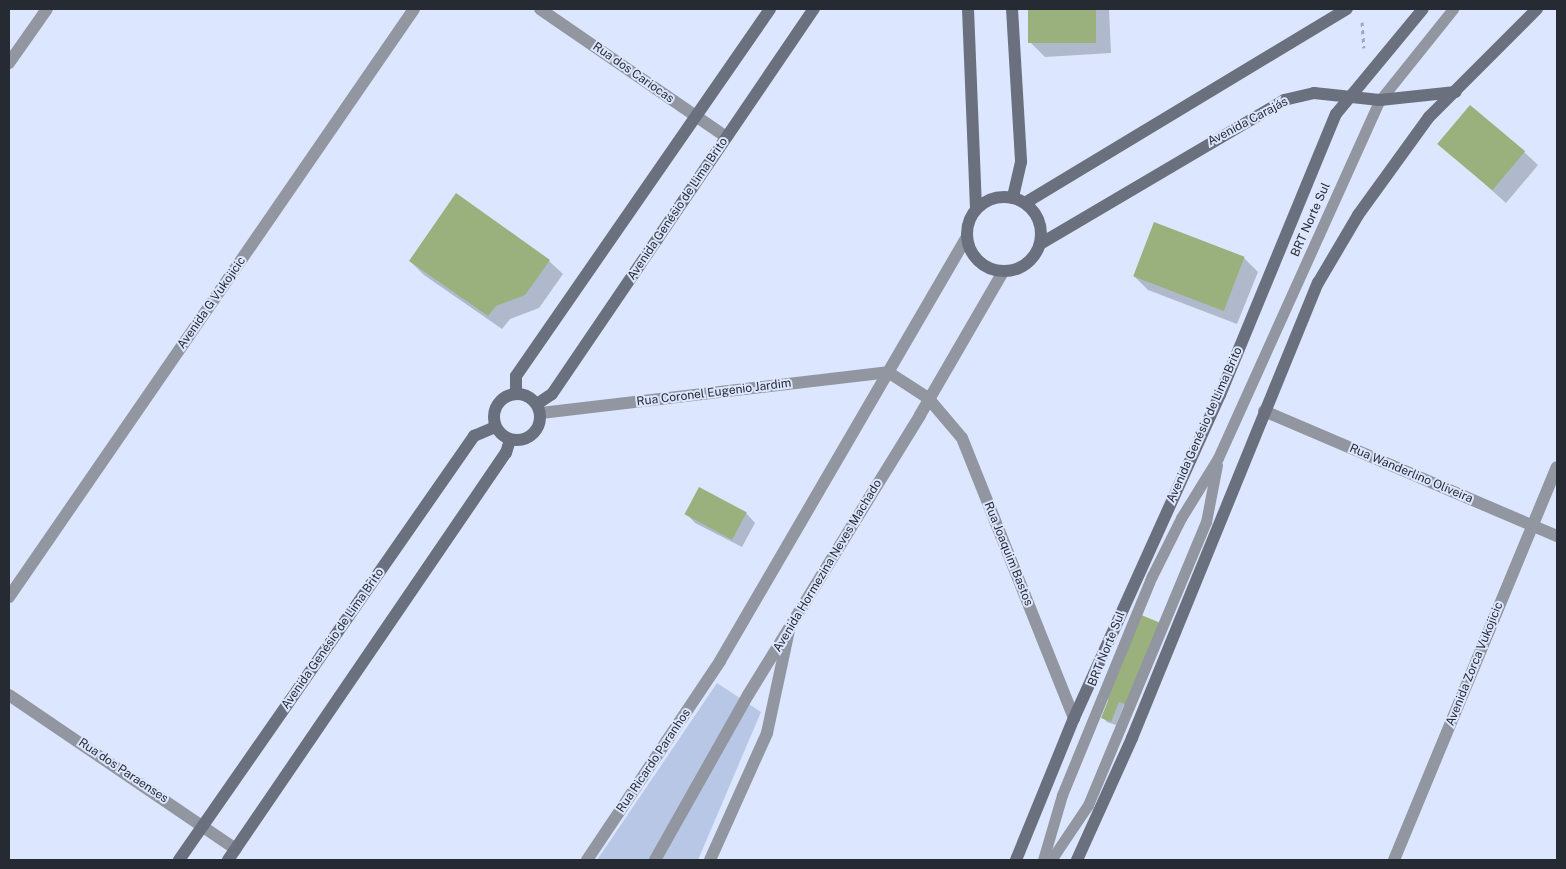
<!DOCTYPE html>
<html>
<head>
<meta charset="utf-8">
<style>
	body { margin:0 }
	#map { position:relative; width:1566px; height:869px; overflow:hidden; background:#dce6fe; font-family:"Public Sans",sans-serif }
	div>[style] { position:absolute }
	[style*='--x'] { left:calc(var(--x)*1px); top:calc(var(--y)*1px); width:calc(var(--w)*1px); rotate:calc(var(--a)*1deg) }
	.green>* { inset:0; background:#b9c7e7 }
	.shadow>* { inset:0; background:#0003 }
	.building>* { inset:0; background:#9ab07d; transform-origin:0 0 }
	.path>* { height:3px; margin-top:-1.5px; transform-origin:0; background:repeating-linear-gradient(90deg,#9fa7ba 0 4px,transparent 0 8px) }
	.service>* { height:11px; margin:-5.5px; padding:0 5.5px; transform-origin:5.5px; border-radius:5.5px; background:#9296a0 }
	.minor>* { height:12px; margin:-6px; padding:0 6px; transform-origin:6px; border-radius:6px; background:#9296a0 }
	.tertiary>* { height:12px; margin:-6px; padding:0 6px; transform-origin:6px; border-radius:6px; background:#9296a0 }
	.secondary>* { height:12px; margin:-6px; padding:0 6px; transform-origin:6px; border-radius:6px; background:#6a707e }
	.secondary>.ring { margin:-6px; padding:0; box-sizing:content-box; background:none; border:12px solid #6a707e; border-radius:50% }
	span { translate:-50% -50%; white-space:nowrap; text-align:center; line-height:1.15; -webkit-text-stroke:4px #dce6fe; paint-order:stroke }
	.street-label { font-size:12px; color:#262a32 }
	.frame { position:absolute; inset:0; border:10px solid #262a32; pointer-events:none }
</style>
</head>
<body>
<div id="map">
	<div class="green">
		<i style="clip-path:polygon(717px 683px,761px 712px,698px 860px,597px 860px)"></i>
	</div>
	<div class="shadow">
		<i style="clip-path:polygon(1029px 9px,1109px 9px,1111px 53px,1045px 57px,1031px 43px)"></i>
		<i style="clip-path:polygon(1439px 143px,1524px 152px,1538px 165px,1506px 203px)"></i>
		<i style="clip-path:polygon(1155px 223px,1244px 258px,1258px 272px,1237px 324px,1148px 290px,1134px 276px)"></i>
		<i style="clip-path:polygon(410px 261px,549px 261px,563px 274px,539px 308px,510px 319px,502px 329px,424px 275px)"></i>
		<i style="clip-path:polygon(686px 513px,746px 513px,755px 523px,742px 547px,695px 523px)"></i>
		<i style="clip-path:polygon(1167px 629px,1134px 710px,1124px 705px,1116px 725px,1107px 722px,1102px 717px,1109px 700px,1106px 699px)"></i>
	</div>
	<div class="building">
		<i style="left:1028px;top:9px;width:68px;height:34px"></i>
		<i style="left:1470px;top:105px;width:72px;height:51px;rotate:40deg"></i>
		<i style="clip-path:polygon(456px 193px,550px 260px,525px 295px,496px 306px,488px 316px,409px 261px)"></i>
		<i style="left:1154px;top:222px;width:97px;height:58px;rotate:21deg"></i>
		<i style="left:699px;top:487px;width:54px;height:31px;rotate:28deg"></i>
		<i style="clip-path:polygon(1134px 612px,1163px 624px,1130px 706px,1119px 702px,1111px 722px,1101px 718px,1109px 698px,1100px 695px)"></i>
	</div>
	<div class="path">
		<i style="--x:1362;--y:22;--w:26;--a:86"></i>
	</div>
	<div class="service">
		<i style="--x:1043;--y:860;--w:68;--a:-73.7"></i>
		<i style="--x:1062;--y:795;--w:237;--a:-67.7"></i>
		<i style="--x:1152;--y:576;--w:65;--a:-63.4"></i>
		<i style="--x:1181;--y:518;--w:70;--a:-58.3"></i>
		<i style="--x:1218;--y:458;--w:393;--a:-65.7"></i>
		<i style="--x:1380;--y:100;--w:117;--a:-51.3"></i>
		<i style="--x:1051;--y:860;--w:66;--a:-56.1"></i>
		<i style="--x:1088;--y:805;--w:307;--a:-67.4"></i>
		<i style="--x:1206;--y:522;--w:58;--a:-79.1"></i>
	</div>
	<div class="minor">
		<i style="--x:540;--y:9;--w:226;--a:34.5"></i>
		<i style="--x:9;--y:63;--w:66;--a:-54.9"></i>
		<i style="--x:1264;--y:411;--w:319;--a:23.1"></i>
		<i style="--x:541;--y:413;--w:349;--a:-6.7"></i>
		<i style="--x:888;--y:372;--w:48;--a:33"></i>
		<i style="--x:928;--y:398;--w:52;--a:49.6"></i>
		<i style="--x:962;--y:438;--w:302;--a:68.2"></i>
		<i style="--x:9;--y:597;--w:714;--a:-55.44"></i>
		<i style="--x:9;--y:695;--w:274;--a:34.2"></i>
		<i style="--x:710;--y:860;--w:139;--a:-65.8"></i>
		<i style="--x:767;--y:733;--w:105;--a:-77.9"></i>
		<i style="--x:1394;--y:860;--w:425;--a:-67.5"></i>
	</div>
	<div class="tertiary">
		<i style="--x:587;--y:860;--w:239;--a:-56.2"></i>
		<i style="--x:720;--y:661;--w:488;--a:-59.8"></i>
		<i style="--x:655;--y:860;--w:189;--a:-60.6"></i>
		<i style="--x:748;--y:695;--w:329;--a:-58.4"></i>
		<i style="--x:920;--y:415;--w:165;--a:-59.9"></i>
	</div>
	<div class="secondary">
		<i style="--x:968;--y:9;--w:200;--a:87.7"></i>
		<i style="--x:1012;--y:9;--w:153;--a:86.6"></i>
		<i style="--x:1021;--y:162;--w:37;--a:103"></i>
		<i class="ring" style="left:967px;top:197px;width:62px;height:62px"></i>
		<i style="--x:1025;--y:203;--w:376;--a:-31.1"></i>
		<i style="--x:1040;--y:244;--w:283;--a:-30.5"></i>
		<i style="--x:1284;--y:100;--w:31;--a:-13"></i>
		<i style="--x:1314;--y:93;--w:66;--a:6.1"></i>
		<i style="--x:1380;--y:100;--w:76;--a:-6"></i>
		<i style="--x:516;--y:393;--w:17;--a:-90"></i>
		<i style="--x:516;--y:376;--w:446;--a:-55.3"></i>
		<i class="ring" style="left:494px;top:394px;width:34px;height:34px"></i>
		<i style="--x:537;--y:404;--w:18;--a:-34"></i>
		<i style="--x:552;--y:394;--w:466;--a:-55.8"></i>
		<i style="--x:179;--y:860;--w:517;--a:-55.17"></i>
		<i style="--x:474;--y:436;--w:23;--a:-23"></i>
		<i style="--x:228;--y:860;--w:493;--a:-55.7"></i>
		<i style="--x:506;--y:453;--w:14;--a:-73"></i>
		<i style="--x:1016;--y:860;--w:153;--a:-67.8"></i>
		<i style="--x:1074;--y:718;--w:354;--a:-65.7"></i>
		<i style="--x:1220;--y:395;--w:304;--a:-67.6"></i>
		<i style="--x:1336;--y:114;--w:136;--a:-50.4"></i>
		<i style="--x:1077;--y:860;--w:134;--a:-65.7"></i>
		<i style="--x:1132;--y:738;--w:492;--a:-67.8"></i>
		<i style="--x:1318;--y:283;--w:79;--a:-59.5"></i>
		<i style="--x:1358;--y:215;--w:121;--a:-54.1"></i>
		<i style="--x:1429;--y:117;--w:153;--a:-45"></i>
	</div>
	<div class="street-label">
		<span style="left:633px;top:73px;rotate:35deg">Rua dos Cariocas</span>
		<span style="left:1248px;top:122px;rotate:-28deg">Avenida Carajás</span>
		<span style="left:678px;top:209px;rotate:-56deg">Avenida Genésio de Lima Brito</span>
		<span style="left:1311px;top:220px;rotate:-66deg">BRT Norte Sul</span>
		<span style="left:212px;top:303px;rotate:-55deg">Avenida G Vukojicic</span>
		<span style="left:714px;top:393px;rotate:-7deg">Rua Coronel Eugenio Jardim</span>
		<span style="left:1205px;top:425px;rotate:-66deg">Avenida Genésio de Lima Brito</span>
		<span style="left:1411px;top:474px;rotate:23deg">Rua Wanderlino Oliveira</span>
		<span style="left:1008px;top:554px;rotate:68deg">Rua Joaquim Bastos</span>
		<span style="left:828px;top:566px;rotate:-59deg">Avenida Hormezina Neves Machado</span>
		<span style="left:333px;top:639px;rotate:-55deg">Avenida Genésio de Lima Brito</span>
		<span style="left:1107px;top:649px;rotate:-68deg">BRT Norte Sul</span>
		<span style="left:1475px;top:664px;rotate:-68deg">Avenida Zorca Vukojicic</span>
		<span style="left:654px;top:761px;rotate:-56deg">Rua Ricardo Paranhos</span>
		<span style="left:123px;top:771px;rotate:34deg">Rua dos Paraenses</span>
	</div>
	<div class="frame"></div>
</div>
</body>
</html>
